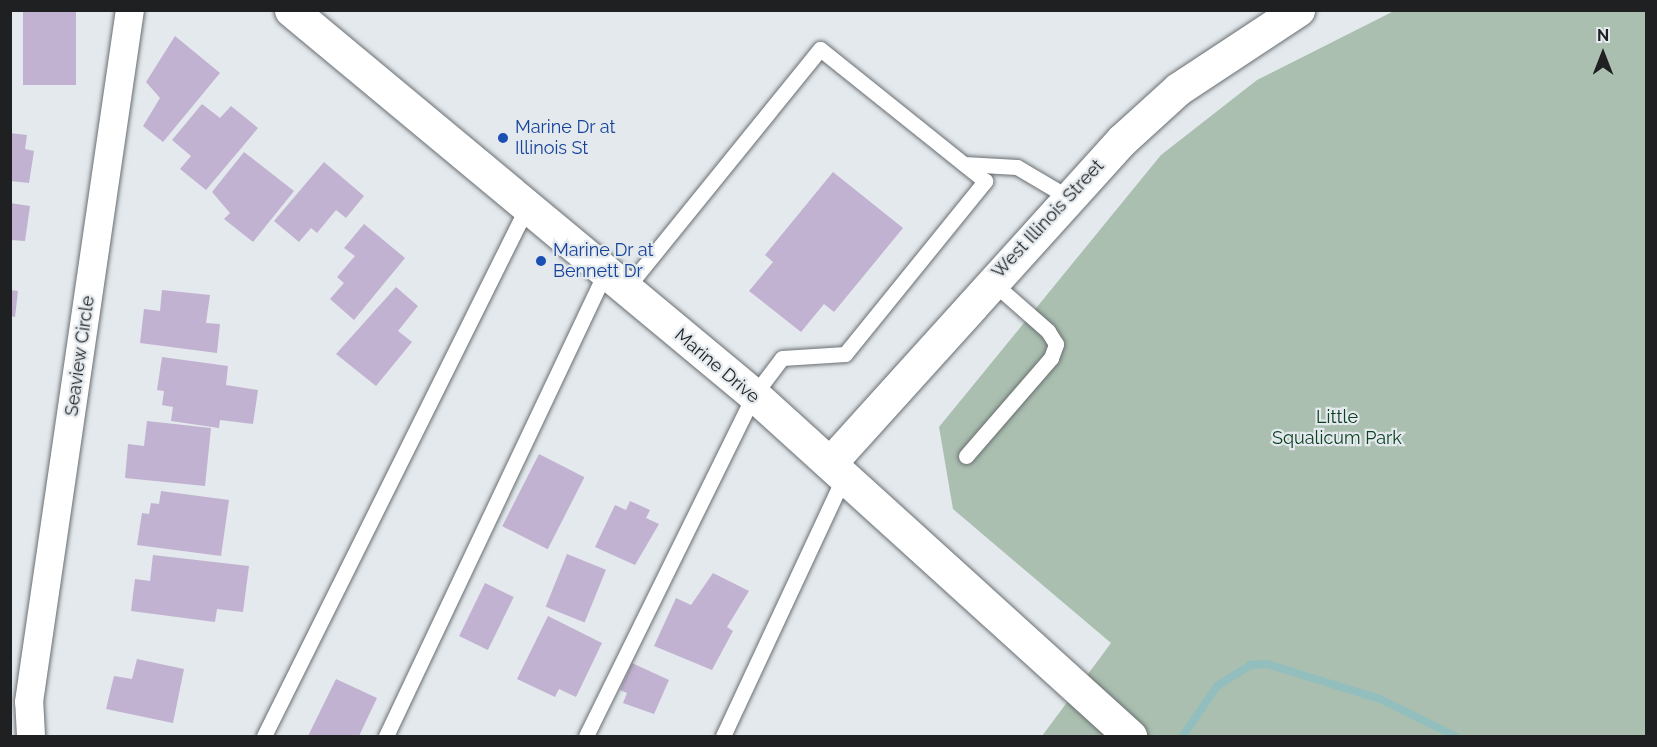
<!DOCTYPE html>
<html>
<head>
<meta charset="utf-8">
<style>
	body { margin:0 }
	#map { position:relative; width:1657px; height:747px; overflow:hidden; background:#e3e9ed; font-family:Raleway,sans-serif }
	div>[style] { position:absolute }
	[style*='--x'] { left:calc(var(--x)*1px); top:calc(var(--y)*1px); width:calc(var(--w)*1px); rotate:calc(var(--a)*1deg) }
	.green>* { inset:0; background:#aabfaf }
	.stream>* { height:8px; margin:-4px; padding:0 4px; transform-origin:4px; border-radius:4px; background:#92bfbe }
	.building>* { inset:0; background:#c2b2d1; transform-origin:0 0 }
	.roads { filter:drop-shadow(0 0 2px #696e72) drop-shadow(0 0 2px #696e72) }
	.lane>* { height:15px; margin:-7.5px; padding:0 7.5px; transform-origin:7.5px; border-radius:7.5px; background:#fff }
	.street>* { height:28px; margin:-14px; padding:0 14px; transform-origin:14px; border-radius:14px; background:#fff }
	.secondary>* { height:33px; margin:-16.5px; padding:0 16.5px; transform-origin:16.5px; border-radius:16.5px; background:#fff }
	.dots>* { width:16px; height:16px; translate:-50% -50%; box-sizing:border-box; border:3px solid #e3e9ed; border-radius:50% }
	span { translate:-50% -50%; white-space:nowrap; text-align:center; line-height:1.15; -webkit-text-stroke:4.5px #e3e9ed; paint-order:stroke }
	.transit-label { font-size:18px; color:#164399 }
	.left { translate:0 -50%; text-align:left }
	.street-label { font-size:18px; color:#1e2022 }
	.park-label { font-size:18px; color:#0b4020 }
	.frame { position:absolute; inset:0; border:12px solid #1e2022; pointer-events:none }
	.north { position:absolute; left:1573px; top:24px; width:60px; height:60px; -webkit-text-stroke:4px #e3e9ed; paint-order:stroke; rotate:0deg; font-size:16px; font-weight:700; line-height:24px; text-align:center; color:#1e2022 }
	.north::after { content:''; display:block; margin:auto; width:21px; height:27px; background:#1e2022; clip-path:polygon(50% 0,100% 100%,50% 72%,0 100%) }
</style>
</head>
<body>
<div id="map">
	<div class="green">
		<i style="clip-path:polygon(1394px 11px,1646px 11px,1646px 736px,1042px 736px,1111px 643px,953px 509px,939px 427px,1161px 155px,1257px 80px)"></i>
	</div>
	<div class="stream">
		<i style="--x:1183;--y:736;--w:60;--a:-55.8"></i>
		<i style="--x:1217;--y:686;--w:39;--a:-32"></i>
		<i style="--x:1250;--y:665;--w:17;--a:-3"></i>
		<i style="--x:1267;--y:664;--w:118;--a:17.2"></i>
		<i style="--x:1380;--y:699;--w:84;--a:26.3"></i>
	</div>
	<div class="building">
		<i style="left:23px;top:10px;width:53px;height:75px"></i>
		<i style="clip-path:polygon(175px 36px,220px 73px,163px 142px,143px 126px,160px 98px,146px 82px)"></i>
		<i style="clip-path:polygon(202px 104px,220px 118px,231px 106px,258px 128px,206px 190px,180px 169px,191px 156px,172px 140px)"></i>
		<i style="clip-path:polygon(10px 133px,27px 135px,25px 149px,34px 151px,29px 183px,10px 181px)"></i>
		<i style="clip-path:polygon(244px 152px,294px 191px,253px 242px,224px 219px,230px 213px,212px 192px)"></i>
		<i style="clip-path:polygon(324px 162px,364px 196px,346px 218px,336px 210px,317px 233px,311px 228px,299px 242px,274px 221px)"></i>
		<i style="clip-path:polygon(833px 172px,903px 228px,834px 312px,824px 304px,801px 332px,749px 291px,773px 262px,765px 255px)"></i>
		<i style="clip-path:polygon(10px 203px,30px 206px,25px 241px,10px 240px)"></i>
		<i style="clip-path:polygon(364px 224px,405px 258px,354px 320px,330px 299px,344px 283px,337px 277px,355px 256px,344px 248px)"></i>
		<i style="clip-path:polygon(396px 287px,418px 306px,398px 331px,412px 342px,376px 386px,336px 354px)"></i>
		<i style="clip-path:polygon(10px 290px,18px 291px,15px 317px,10px 316px)"></i>
		<i style="clip-path:polygon(162px 290px,210px 295px,206px 323px,220px 324px,217px 353px,140px 343px,144px 309px,160px 311px)"></i>
		<i style="clip-path:polygon(162px 357px,228px 366px,226px 385px,258px 390px,253px 424px,220px 420px,219px 428px,171px 421px,173px 407px,162px 405px,164px 391px,157px 390px)"></i>
		<i style="clip-path:polygon(147px 421px,211px 428px,205px 486px,125px 478px,128px 444px,144px 446px)"></i>
		<i style="left:539px;top:454px;width:51px;height:81px;rotate:27deg"></i>
		<i style="clip-path:polygon(161px 491px,229px 500px,221px 556px,137px 545px,142px 513px,149px 514px,151px 503px,159px 504px)"></i>
		<i style="clip-path:polygon(630px 501px,650px 510px,646px 518px,659px 524px,635px 565px,595px 547px,615px 505px,626px 510px)"></i>
		<i style="left:567px;top:554px;width:42px;height:57px;rotate:22deg"></i>
		<i style="clip-path:polygon(153px 555px,249px 566px,243px 612px,217px 609px,215px 622px,131px 611px,135px 579px,150px 581px)"></i>
		<i style="clip-path:polygon(713px 573px,749px 591px,727px 627px,733px 631px,712px 670px,654px 646px,676px 598px,691px 605px)"></i>
		<i style="left:485px;top:583px;width:32px;height:59px;rotate:26deg"></i>
		<i style="clip-path:polygon(548px 616px,602px 643px,576px 697px,559px 689px,555px 697px,517px 679px)"></i>
		<i style="clip-path:polygon(137px 659px,184px 669px,173px 723px,106px 709px,114px 676px,132px 679px)"></i>
		<i style="clip-path:polygon(632px 663px,669px 680px,654px 714px,623px 703px,627px 693px,620px 690px)"></i>
		<i style="clip-path:polygon(336px 679px,377px 698px,359px 736px,308px 736px)"></i>
	</div>
	<div class="roads">
		<div class="lane">
			<i style="--x:964;--y:164;--w:53;--a:3.2"></i>
			<i style="--x:1017;--y:167;--w:57;--a:30.6"></i>
			<i style="--x:966;--y:456;--w:130;--a:-49.1"></i>
			<i style="--x:1051;--y:358;--w:15;--a:-70"></i>
			<i style="--x:1056;--y:344;--w:15;--a:-122"></i>
			<i style="--x:1048;--y:331;--w:76;--a:-138.7"></i>
			<i style="--x:264;--y:736;--w:589;--a:-63.57"></i>
			<i style="--x:386;--y:736;--w:512;--a:-64.69"></i>
			<i style="--x:586;--y:736;--w:380;--a:-63.8"></i>
			<i style="--x:754;--y:395;--w:46;--a:-52.9"></i>
			<i style="--x:782;--y:358;--w:63;--a:-3.6"></i>
			<i style="--x:845;--y:354;--w:223;--a:-51"></i>
			<i style="--x:985;--y:181;--w:211;--a:-141.3"></i>
			<i style="--x:820;--y:49;--w:310;--a:129"></i>
			<i style="--x:723;--y:736;--w:287;--a:-65"></i>
		</div>
		<div class="street">
			<i style="--x:31;--y:736;--w:34;--a:-93"></i>
			<i style="--x:29;--y:702;--w:699;--a:-81.7"></i>
		</div>
		<div class="secondary">
			<i style="--x:291;--y:10;--w:602;--a:39.74"></i>
			<i style="--x:754;--y:395;--w:508;--a:42.21"></i>
			<i style="--x:830;--y:463;--w:435;--a:-47.9"></i>
			<i style="--x:1122;--y:140;--w:76;--a:-42.3"></i>
			<i style="--x:1178;--y:89;--w:144;--a:-33.4"></i>
		</div>
	</div>
	<div class="dots">
		<i style="left:503px;top:138px;background:#1a4fb4"></i>
		<i style="left:541px;top:261px;background:#1a4fb4"></i>
	</div>
	<div class="transit-label">
		<span class="left" style="left:515px;top:138px">Marine Dr at<br>Illinois St</span>
		<span class="left" style="left:553px;top:261px">Marine Dr at<br>Bennett Dr</span>
	</div>
	<div class="street-label">
		<span style="left:1048px;top:219px;rotate:-47deg">West Illinois Street</span>
		<span style="left:80px;top:356px;rotate:-82deg">Seaview Circle</span>
		<span style="left:717px;top:366px;rotate:40deg">Marine Drive</span>
	</div>
	<div class="park-label">
		<span style="left:1337px;top:428px">Little<br>Squalicum Park</span>
	</div>
	<div class="frame"></div>
	<div class="north">N</div>
</div>
</body>
</html>
